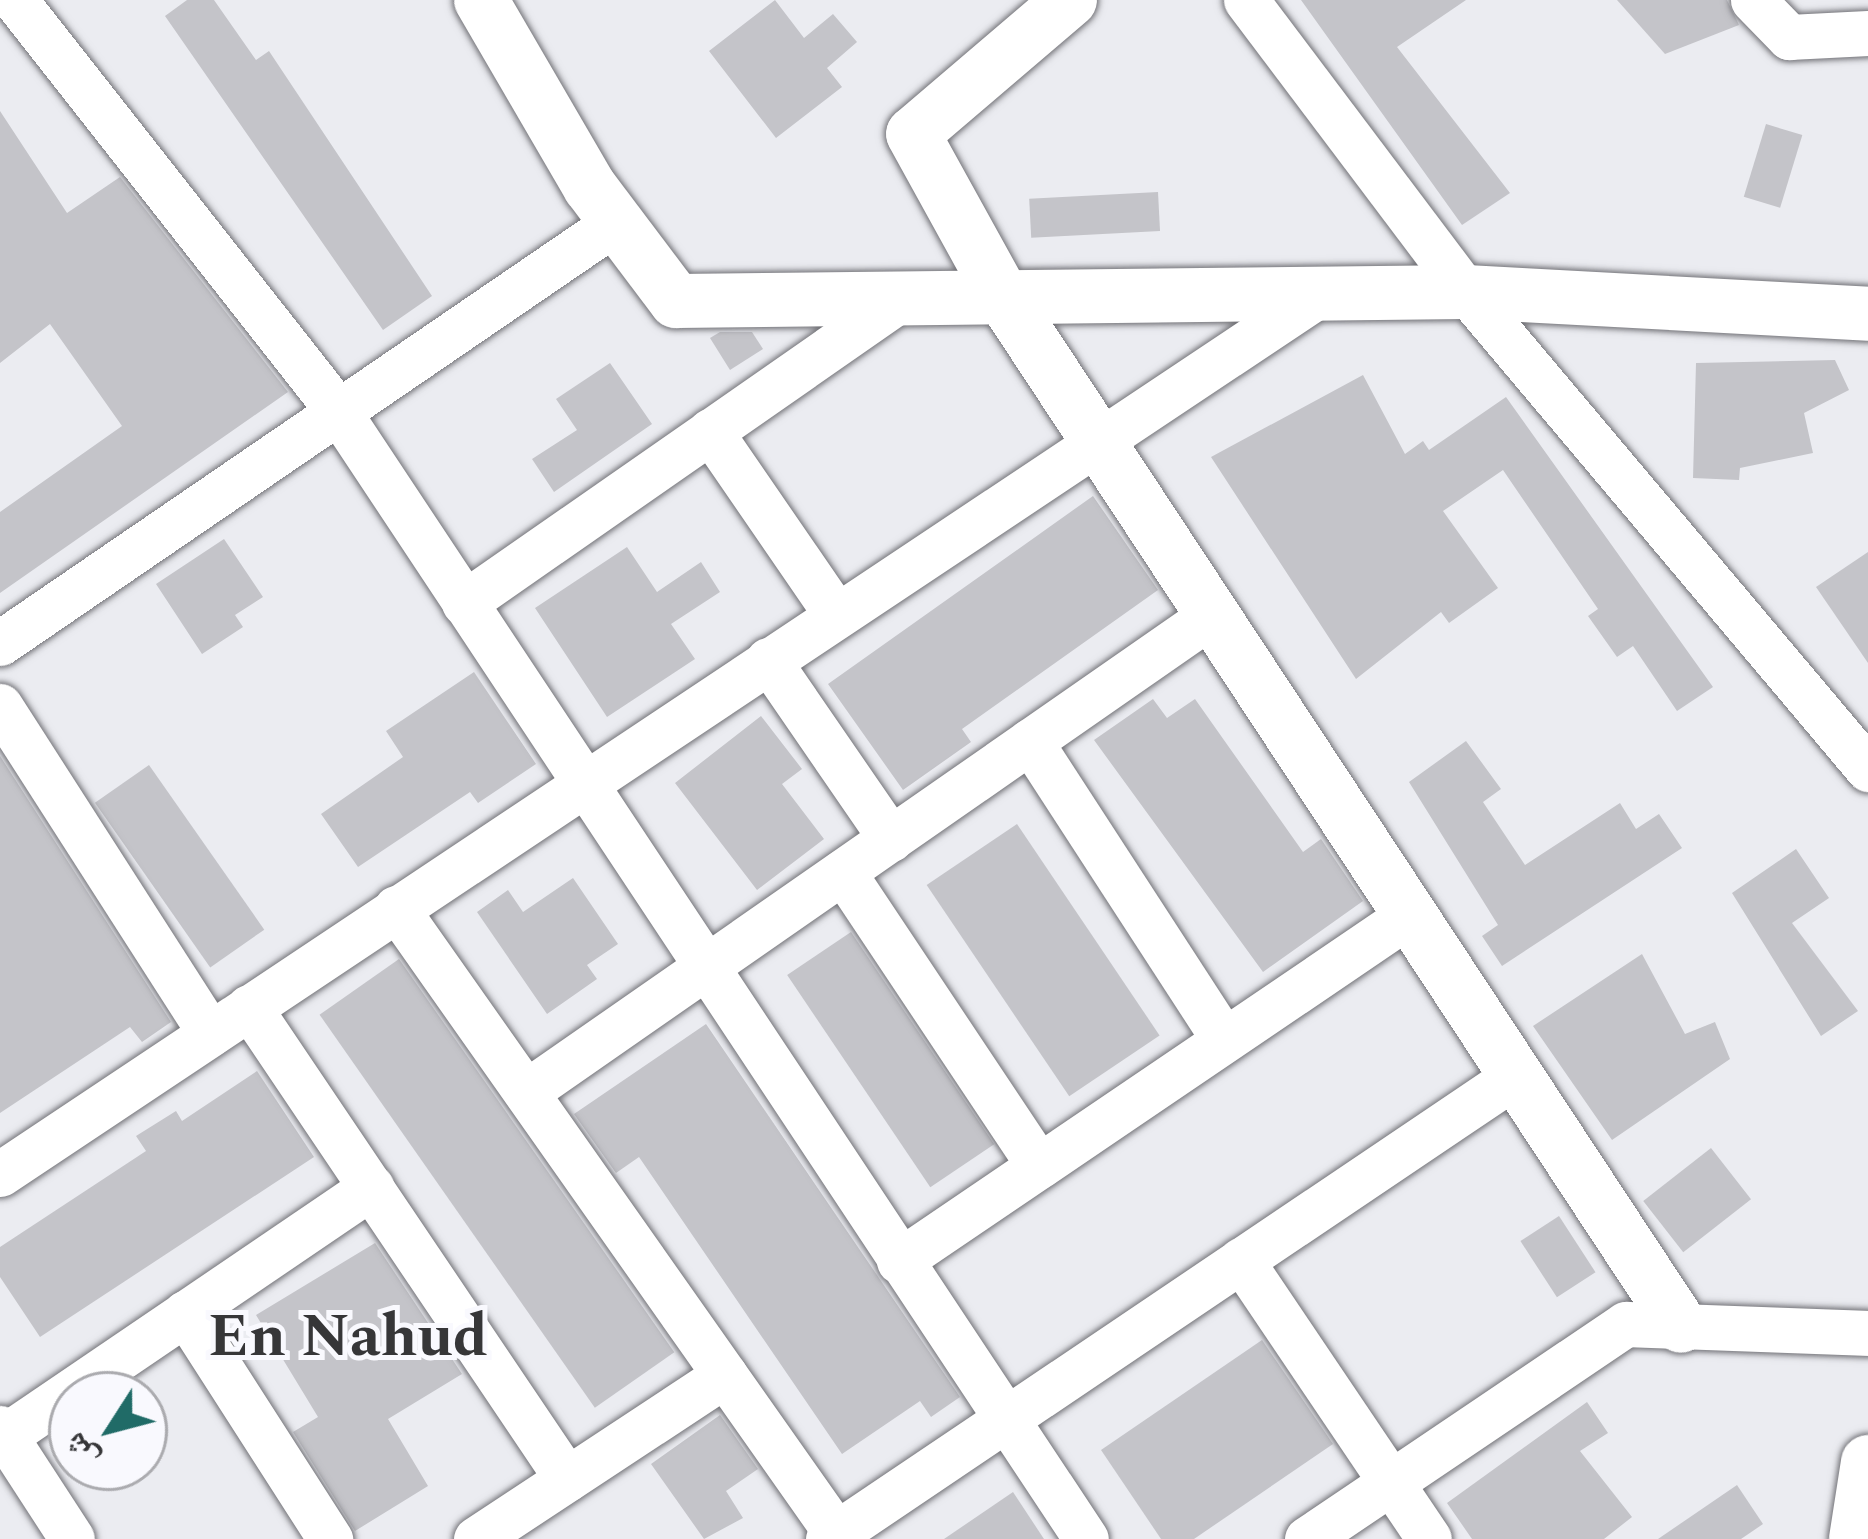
<!DOCTYPE html>
<html>
<head>
<meta charset="utf-8">
<style>
	body { margin:0 }
	#map { position:relative; width:1868px; height:1539px; overflow:hidden; background:#ebecf1; font-family:Spectral,"Noto Naskh Arabic",serif }
	div>[style] { position:absolute }
	[style*='--x'] { left:calc(var(--x)*1px); top:calc(var(--y)*1px); width:calc(var(--w)*1px); rotate:calc(var(--a)*1deg) }
	.building>* { inset:0; background:#c4c4c9; transform-origin:0 0 }
	.roads { filter:drop-shadow(0 0 3px #727277) drop-shadow(0 0 3px #727277) }
	.minor>* { height:45px; margin:-22.5px; padding:0 22.5px; transform-origin:22.5px; border-radius:22.5px; background:#fff }
	.tertiary>* { height:54px; margin:-27px; padding:0 27px; transform-origin:27px; border-radius:27px; background:#fff }
	span { translate:-50% -50%; white-space:nowrap; text-align:center; line-height:1.15; -webkit-text-stroke:10px #f9f9fe; paint-order:stroke }
	.town-label { font-size:60px; color:#363638; font-weight:700 }
	.north { position:absolute; left:48px; top:1371px; width:120px; height:120px; box-sizing:border-box; background:#f9f9fe; border:3px solid #ababaf; border-radius:50%; rotate:234deg; font-size:33px; font-weight:700; line-height:48px; text-align:center; color:#363638 }
	.north::after { content:''; display:block; margin:auto; width:42px; height:54px; background:#206b67; clip-path:polygon(50% 0,100% 100%,50% 72%,0 100%) }
</style>
</head>
<body>
<div id="map">
	<div class="building">
		<i style="clip-path:polygon(187px 0,214px 0,256px 60px,269px 51px,432px 296px,383px 330px,165px 16px)"></i>
		<i style="clip-path:polygon(775px 0,804px 38px,833px 14px,857px 42px,827px 68px,842px 87px,776px 138px,709px 51px)"></i>
		<i style="clip-path:polygon(1301px 0,1466px 0,1397px 47px,1510px 193px,1462px 225px)"></i>
		<i style="clip-path:polygon(1617px 0,1727px 0,1739px 25px,1665px 54px)"></i>
		<i style="clip-path:polygon(0 111px,67px 213px,120px 177px,288px 392px,0 593px,0 512px,122px 426px,50px 324px,0 363px)"></i>
		<i style="left:1766px;top:124px;width:38px;height:76px;rotate:17deg"></i>
		<i style="left:1158px;top:192px;width:39px;height:129px;rotate:87deg"></i>
		<i style="clip-path:polygon(720px 332px,752px 332px,763px 349px,730px 370px,710px 338px)"></i>
		<i style="clip-path:polygon(1835px 360px,1849px 390px,1804px 413px,1813px 453px,1740px 468px,1739px 480px,1693px 478px,1696px 363px)"></i>
		<i style="clip-path:polygon(610px 363px,652px 424px,554px 492px,532px 459px,577px 430px,556px 399px)"></i>
		<i style="clip-path:polygon(1363px 375px,1405px 454px,1423px 441px,1429px 450px,1506px 397px,1713px 687px,1677px 711px,1633px 646px,1617px 657px,1588px 616px,1598px 609px,1503px 470px,1443px 511px,1498px 588px,1449px 623px,1441px 612px,1356px 679px,1211px 457px)"></i>
		<i style="clip-path:polygon(1093px 496px,1158px 590px,962px 729px,971px 742px,903px 790px,828px 684px)"></i>
		<i style="clip-path:polygon(224px 539px,263px 597px,235px 615px,243px 627px,202px 654px,156px 584px)"></i>
		<i style="clip-path:polygon(627px 547px,657px 592px,701px 562px,720px 592px,671px 624px,695px 659px,607px 717px,535px 608px)"></i>
		<i style="clip-path:polygon(1868px 552px,1868px 663px,1816px 587px)"></i>
		<i style="clip-path:polygon(474px 672px,536px 764px,478px 803px,470px 792px,358px 867px,321px 814px,403px 757px,386px 731px)"></i>
		<i style="clip-path:polygon(1153px 699px,1167px 718px,1195px 699px,1303px 852px,1321px 839px,1363px 901px,1263px 972px,1094px 740px)"></i>
		<i style="clip-path:polygon(761px 716px,802px 769px,782px 784px,824px 839px,757px 890px,675px 783px)"></i>
		<i style="clip-path:polygon(1466px 741px,1501px 789px,1483px 802px,1525px 865px,1620px 803px,1636px 829px,1659px 814px,1682px 848px,1502px 966px,1482px 936px,1498px 925px,1409px 782px)"></i>
		<i style="clip-path:polygon(0 756px,171px 1022px,142px 1042px,130px 1027px,0 1113px)"></i>
		<i style="left:149px;top:765px;width:201px;height:66px;rotate:55deg"></i>
		<i style="left:1017px;top:824px;width:255px;height:109px;rotate:56deg"></i>
		<i style="clip-path:polygon(1796px 849px,1829px 898px,1792px 923px,1858px 1011px,1821px 1036px,1732px 893px)"></i>
		<i style="clip-path:polygon(573px 878px,618px 944px,587px 965px,597px 979px,547px 1014px,477px 912px,508px 890px,523px 912px)"></i>
		<i style="left:851px;top:932px;width:256px;height:77px;rotate:56deg"></i>
		<i style="clip-path:polygon(1642px 954px,1685px 1034px,1715px 1022px,1730px 1059px,1612px 1140px,1533px 1026px)"></i>
		<i style="left:399px;top:959px;width:480px;height:97px;rotate:55deg"></i>
		<i style="clip-path:polygon(706px 1024px,960px 1397px,931px 1417px,920px 1401px,842px 1454px,639px 1157px,616px 1173px,574px 1114px)"></i>
		<i style="clip-path:polygon(257px 1071px,314px 1157px,40px 1337px,0 1277px,0 1247px,146px 1151px,136px 1136px,176px 1111px,182px 1121px)"></i>
		<i style="left:1711px;top:1148px;width:65px;height:86px;rotate:52deg"></i>
		<i style="left:1559px;top:1216px;width:67px;height:46px;rotate:57deg"></i>
		<i style="clip-path:polygon(375px 1243px,462px 1374px,388px 1419px,428px 1486px,355px 1531px,293px 1432px,318px 1417px,256px 1315px)"></i>
		<i style="clip-path:polygon(1262px 1340px,1333px 1444px,1194px 1539px,1161px 1539px,1101px 1450px)"></i>
		<i style="clip-path:polygon(1587px 1402px,1608px 1433px,1580px 1451px,1632px 1517px,1604px 1539px,1472px 1539px,1447px 1503px)"></i>
		<i style="clip-path:polygon(720px 1415px,758px 1469px,726px 1491px,743px 1518px,704px 1539px,651px 1464px)"></i>
		<i style="clip-path:polygon(1737px 1485px,1763px 1524px,1741px 1539px,1658px 1539px)"></i>
		<i style="clip-path:polygon(1013px 1492px,1044px 1539px,944px 1539px)"></i>
	</div>
	<div class="roads">
		<div class="minor">
			<i style="--x:15;--y:0;--w:523;--a:51.84"></i>
			<i style="--x:338;--y:411;--w:1353;--a:56.45"></i>
			<i style="--x:1246;--y:0;--w:366;--a:53"></i>
			<i style="--x:1466;--y:292;--w:624;--a:49.88"></i>
			<i style="--x:1753;--y:0;--w:52;--a:45.8"></i>
			<i style="--x:1789;--y:37;--w:79;--a:-2.9"></i>
			<i style="--x:710;--y:431;--w:222;--a:55.5"></i>
			<i style="--x:464;--y:603;--w:534;--a:-34.85"></i>
			<i style="--x:0;--y:643;--w:746;--a:-34.35"></i>
			<i style="--x:768;--y:660;--w:217;--a:55.5"></i>
			<i style="--x:0;--y:706;--w:389;--a:57.3"></i>
			<i style="--x:1030;--y:741;--w:356;--a:57"></i>
			<i style="--x:843;--y:872;--w:353;--a:56.3"></i>
			<i style="--x:396;--y:908;--w:764;--a:54.85"></i>
			<i style="--x:249;--y:1007;--w:569;--a:56.03"></i>
			<i style="--x:526;--y:1092;--w:837;--a:-34.83"></i>
			<i style="--x:0;--y:1174;--w:1586;--a:-33.69"></i>
			<i style="--x:1241;--y:1260;--w:336;--a:56"></i>
			<i style="--x:899;--y:1261;--w:620;--a:-34.15"></i>
			<i style="--x:185;--y:1313;--w:269;--a:57.3"></i>
			<i style="--x:0;--y:1428;--w:132;--a:57"></i>
			<i style="--x:5;--y:1436;--w:443;--a:-34.2"></i>
			<i style="--x:476;--y:1539;--w:298;--a:-33.4"></i>
			<i style="--x:828;--y:1539;--w:832;--a:-33.98"></i>
			<i style="--x:1307;--y:1539;--w:385;--a:-34"></i>
			<i style="--x:1626;--y:1324;--w:242;--a:2.1"></i>
		</div>
		<div class="tertiary">
			<i style="--x:481;--y:0;--w:216;--a:59.8"></i>
			<i style="--x:590;--y:187;--w:143;--a:53"></i>
			<i style="--x:676;--y:301;--w:790;--a:-0.65"></i>
			<i style="--x:1466;--y:292;--w:403;--a:3.1"></i>
			<i style="--x:1070;--y:0;--w:206;--a:139.5"></i>
			<i style="--x:913;--y:134;--w:186;--a:61.1"></i>
			<i style="--x:1003;--y:297;--w:1232;--a:56.62"></i>
			<i style="--x:1856;--y:1539;--w:78;--a:-81.1"></i>
		</div>
	</div>
	<div class="town-label">
		<span style="left:348px;top:1337px">En Nahud</span>
	</div>
	<div class="north">ش</div>
</div>
</body>
</html>
